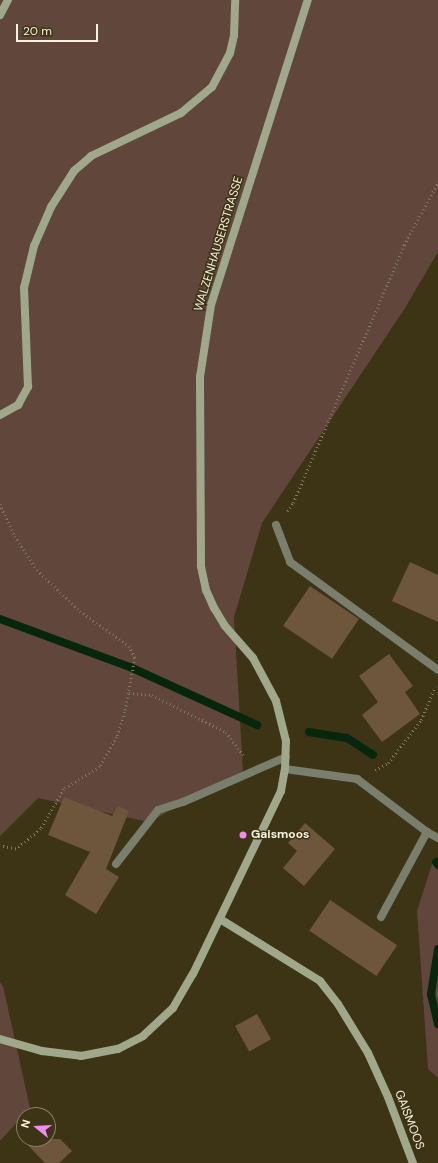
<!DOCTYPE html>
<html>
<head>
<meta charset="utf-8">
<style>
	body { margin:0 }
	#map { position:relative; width:438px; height:1163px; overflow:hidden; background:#3c3414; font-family:"DM Sans",sans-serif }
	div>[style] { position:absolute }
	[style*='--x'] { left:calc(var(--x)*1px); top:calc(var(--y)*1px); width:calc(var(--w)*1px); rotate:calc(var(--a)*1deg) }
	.green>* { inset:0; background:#60463b }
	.stream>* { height:8px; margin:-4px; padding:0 4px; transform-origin:4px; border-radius:4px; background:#07270c }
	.building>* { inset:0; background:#6d563c; transform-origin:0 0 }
	.path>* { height:2.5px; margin-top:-1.25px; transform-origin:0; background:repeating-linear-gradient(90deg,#7e775c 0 1px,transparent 0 4px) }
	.lane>* { height:8px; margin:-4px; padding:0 4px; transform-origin:4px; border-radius:4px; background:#797f6c }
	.street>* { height:8px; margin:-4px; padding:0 4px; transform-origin:4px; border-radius:4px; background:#797f6c }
	.secondary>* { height:8px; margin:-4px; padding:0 4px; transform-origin:4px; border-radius:4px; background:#a0a88b }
	.dots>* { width:11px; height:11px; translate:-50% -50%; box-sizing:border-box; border:2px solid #3c3414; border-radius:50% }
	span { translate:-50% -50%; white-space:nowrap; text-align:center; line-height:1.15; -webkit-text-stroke:3px #3c3414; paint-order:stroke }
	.street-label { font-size:12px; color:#f7f2e0 }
	.poi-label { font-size:12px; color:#f7f2e0; font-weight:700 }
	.left { translate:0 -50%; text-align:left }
	.north { position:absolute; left:16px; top:1107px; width:40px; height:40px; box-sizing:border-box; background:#3c3414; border:1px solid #878066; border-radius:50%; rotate:288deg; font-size:11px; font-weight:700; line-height:16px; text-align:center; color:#f7f2e0 }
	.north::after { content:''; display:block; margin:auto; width:14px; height:18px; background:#f28af3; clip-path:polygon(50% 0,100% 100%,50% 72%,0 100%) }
	.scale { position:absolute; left:16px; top:24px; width:82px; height:18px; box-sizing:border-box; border:2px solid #f7f2e0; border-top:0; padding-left:5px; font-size:12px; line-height:14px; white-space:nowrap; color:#f7f2e0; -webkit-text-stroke:3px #3c3414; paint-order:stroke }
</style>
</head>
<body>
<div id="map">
	<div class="green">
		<i style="clip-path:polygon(0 0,438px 0,438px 252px,405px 308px,262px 523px,234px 617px,243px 771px,149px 822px,38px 798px,0 836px)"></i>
		<i style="clip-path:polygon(434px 858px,438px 860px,438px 1078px,428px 1069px,417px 911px)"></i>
		<i style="clip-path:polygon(0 982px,3px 986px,30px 1108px,0 1141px)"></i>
	</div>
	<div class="stream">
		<i style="--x:0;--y:619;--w:139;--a:20.3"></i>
		<i style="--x:130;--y:667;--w:140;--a:24.5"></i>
		<i style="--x:309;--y:732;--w:38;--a:9"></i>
		<i style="--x:347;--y:738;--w:31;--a:33"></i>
		<i style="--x:436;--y:862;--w:4;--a:56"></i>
		<i style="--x:438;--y:949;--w:46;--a:98.8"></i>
		<i style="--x:431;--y:994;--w:31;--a:77"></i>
	</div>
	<div class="building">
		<i style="clip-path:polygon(410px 562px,438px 575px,438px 622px,392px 601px)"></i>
		<i style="left:310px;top:586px;width:59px;height:48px;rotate:34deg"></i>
		<i style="clip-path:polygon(389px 654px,413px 686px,405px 692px,420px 714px,382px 742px,362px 715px,378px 702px,359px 676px)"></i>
		<i style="clip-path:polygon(64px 797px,112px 816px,118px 806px,129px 811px,106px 869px,119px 877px,96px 914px,65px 895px,90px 852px,48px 835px)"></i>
		<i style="clip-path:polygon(305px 823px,335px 849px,304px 886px,283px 868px,297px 851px,288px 843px)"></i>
		<i style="left:330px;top:900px;width:81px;height:37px;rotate:34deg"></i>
		<i style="left:257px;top:1014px;width:29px;height:25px;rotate:61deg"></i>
		<i style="clip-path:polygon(22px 1139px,60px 1139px,72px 1151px,59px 1163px,45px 1163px)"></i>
	</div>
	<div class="path">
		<i style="--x:0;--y:504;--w:35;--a:65"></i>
		<i style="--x:15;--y:536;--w:40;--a:57.1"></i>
		<i style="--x:37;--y:570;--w:59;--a:43.6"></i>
		<i style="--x:80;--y:611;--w:60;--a:35.5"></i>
		<i style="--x:129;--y:646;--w:13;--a:63"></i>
		<i style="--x:135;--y:658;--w:55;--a:100.5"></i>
		<i style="--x:125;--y:712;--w:26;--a:108"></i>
		<i style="--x:117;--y:737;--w:34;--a:120"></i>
		<i style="--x:100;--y:767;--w:42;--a:148.6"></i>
		<i style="--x:64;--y:789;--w:46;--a:119.9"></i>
		<i style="--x:41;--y:829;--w:32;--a:141"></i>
		<i style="--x:16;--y:849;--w:16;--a:-169"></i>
		<i style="--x:287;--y:511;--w:10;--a:-53"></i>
		<i style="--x:293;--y:503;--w:281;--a:-66.7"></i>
		<i style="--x:404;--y:245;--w:72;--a:-61.6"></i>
		<i style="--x:129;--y:693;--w:23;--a:5"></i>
		<i style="--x:152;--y:695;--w:83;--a:26.6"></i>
		<i style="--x:226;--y:732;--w:30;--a:53"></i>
		<i style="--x:375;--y:770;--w:15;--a:-28"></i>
		<i style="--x:388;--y:763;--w:54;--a:-52.5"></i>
		<i style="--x:421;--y:720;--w:36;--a:-67"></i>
	</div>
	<div class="lane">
		<i style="--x:276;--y:525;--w:40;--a:69"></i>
		<i style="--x:290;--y:562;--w:183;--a:36.1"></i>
		<i style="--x:116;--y:864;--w:68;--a:-52.1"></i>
		<i style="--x:158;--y:810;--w:26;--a:-18"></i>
		<i style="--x:183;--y:802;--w:112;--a:-23.6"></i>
		<i style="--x:381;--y:917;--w:97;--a:-61.6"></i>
	</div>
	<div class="street">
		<i style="--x:285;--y:769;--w:73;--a:7.9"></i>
		<i style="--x:357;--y:779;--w:88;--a:37.1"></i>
		<i style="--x:427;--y:832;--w:13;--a:29"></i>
	</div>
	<div class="secondary">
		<i style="--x:0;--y:15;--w:17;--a:-62"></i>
		<i style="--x:0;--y:415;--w:21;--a:-29"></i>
		<i style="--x:18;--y:405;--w:21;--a:-61"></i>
		<i style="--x:28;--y:387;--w:99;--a:-92.3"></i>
		<i style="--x:24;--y:288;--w:43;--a:-76.6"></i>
		<i style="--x:34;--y:246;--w:43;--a:-66.4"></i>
		<i style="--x:51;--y:207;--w:43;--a:-57.4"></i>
		<i style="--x:74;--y:171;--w:23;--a:-41"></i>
		<i style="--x:91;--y:156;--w:100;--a:-25.5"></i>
		<i style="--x:181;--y:113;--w:40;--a:-40"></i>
		<i style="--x:212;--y:87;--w:38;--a:-62"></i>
		<i style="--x:230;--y:53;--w:18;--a:-77"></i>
		<i style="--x:234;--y:35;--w:35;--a:-88"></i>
		<i style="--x:220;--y:919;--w:118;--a:31.8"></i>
		<i style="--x:320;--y:981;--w:29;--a:52"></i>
		<i style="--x:338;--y:1004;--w:57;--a:58.5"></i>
		<i style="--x:368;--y:1053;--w:48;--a:65.6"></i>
		<i style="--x:388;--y:1097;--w:71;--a:69.3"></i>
		<i style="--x:0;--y:1039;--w:44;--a:15.9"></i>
		<i style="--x:42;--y:1051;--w:39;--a:7"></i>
		<i style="--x:81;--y:1056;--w:38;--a:-11"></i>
		<i style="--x:118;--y:1049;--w:28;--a:-27"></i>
		<i style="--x:143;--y:1036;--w:41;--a:-43"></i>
		<i style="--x:173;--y:1008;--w:39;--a:-60"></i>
		<i style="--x:193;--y:974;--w:203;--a:-64.3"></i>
		<i style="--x:281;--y:791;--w:22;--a:-80"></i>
		<i style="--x:285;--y:769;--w:28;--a:-88"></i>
		<i style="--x:286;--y:741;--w:41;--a:-104"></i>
		<i style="--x:276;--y:701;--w:49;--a:-118.1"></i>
		<i style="--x:253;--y:658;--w:43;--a:-131.2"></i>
		<i style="--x:225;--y:626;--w:21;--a:-121"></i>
		<i style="--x:214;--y:608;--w:20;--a:-114"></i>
		<i style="--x:206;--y:590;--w:25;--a:-102"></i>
		<i style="--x:201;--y:566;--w:189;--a:-90.3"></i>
		<i style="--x:200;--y:377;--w:73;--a:-81.3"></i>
		<i style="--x:211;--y:305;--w:320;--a:-72.4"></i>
	</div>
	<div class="dots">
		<i style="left:243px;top:835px;background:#f28af3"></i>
	</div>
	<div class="street-label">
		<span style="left:219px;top:244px;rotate:-73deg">WALZENHAUSERSTRASSE</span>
		<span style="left:409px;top:1120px;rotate:69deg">GAISMOOS</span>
	</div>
	<div class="poi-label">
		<span class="left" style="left:251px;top:835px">Gaismoos</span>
	</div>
	<div class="north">N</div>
	<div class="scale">20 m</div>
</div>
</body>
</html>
